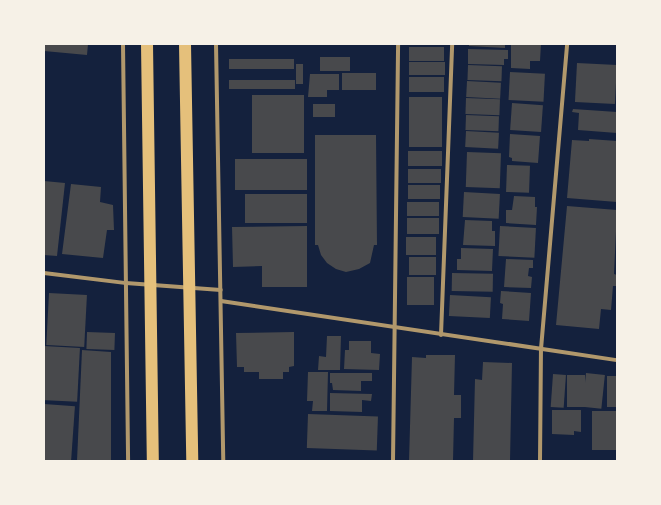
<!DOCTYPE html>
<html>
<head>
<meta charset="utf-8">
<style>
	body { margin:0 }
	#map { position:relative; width:661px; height:505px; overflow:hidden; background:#14213d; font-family:Literata,serif }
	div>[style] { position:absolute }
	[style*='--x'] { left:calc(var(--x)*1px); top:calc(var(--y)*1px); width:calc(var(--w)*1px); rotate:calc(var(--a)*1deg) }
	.building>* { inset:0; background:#48494c; transform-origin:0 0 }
	.minor>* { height:4px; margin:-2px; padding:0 2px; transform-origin:2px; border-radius:2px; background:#b1986c }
	.motorway>* { height:12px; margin:-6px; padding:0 6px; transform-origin:6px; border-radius:6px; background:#e5c07b }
	span { translate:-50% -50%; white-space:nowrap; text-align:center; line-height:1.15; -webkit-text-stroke:3px #f6f1e7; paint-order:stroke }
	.frame { position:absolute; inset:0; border:45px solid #f6f1e7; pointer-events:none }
</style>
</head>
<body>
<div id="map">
	<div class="building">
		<i style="clip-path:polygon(44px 44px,88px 44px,87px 55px,44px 51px)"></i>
		<i style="clip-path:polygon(469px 44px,505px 44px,505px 48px,469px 46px)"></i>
		<i style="clip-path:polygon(511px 44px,541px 44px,540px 61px,530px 61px,530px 69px,511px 68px)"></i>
		<i style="left:409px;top:47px;width:35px;height:14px"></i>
		<i style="clip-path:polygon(468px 49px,508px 50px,508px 59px,504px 59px,504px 65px,468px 64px)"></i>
		<i style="left:320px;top:57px;width:30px;height:14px"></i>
		<i style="left:229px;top:59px;width:65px;height:10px"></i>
		<i style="left:445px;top:62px;width:13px;height:36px;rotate:90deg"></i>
		<i style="left:577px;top:63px;width:40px;height:39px;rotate:3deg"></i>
		<i style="left:296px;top:64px;width:7px;height:20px"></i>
		<i style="left:468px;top:65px;width:34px;height:15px;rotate:2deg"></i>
		<i style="left:510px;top:72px;width:35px;height:28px;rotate:3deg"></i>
		<i style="left:342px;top:73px;width:34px;height:17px"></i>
		<i style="clip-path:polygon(310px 74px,339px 74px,339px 90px,327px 90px,327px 97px,308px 97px)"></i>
		<i style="left:409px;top:77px;width:35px;height:15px"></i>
		<i style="left:229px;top:80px;width:66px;height:9px"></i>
		<i style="left:467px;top:81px;width:34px;height:16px;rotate:3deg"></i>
		<i style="left:252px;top:95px;width:52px;height:58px"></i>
		<i style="left:409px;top:97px;width:33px;height:50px"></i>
		<i style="left:466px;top:98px;width:34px;height:16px;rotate:2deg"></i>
		<i style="left:512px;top:103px;width:31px;height:27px;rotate:4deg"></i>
		<i style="left:313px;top:104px;width:22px;height:13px"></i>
		<i style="clip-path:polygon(573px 109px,617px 112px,617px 133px,578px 130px,579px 113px,572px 112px)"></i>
		<i style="left:466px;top:115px;width:33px;height:15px;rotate:2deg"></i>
		<i style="left:466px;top:131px;width:33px;height:16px;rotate:3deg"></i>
		<i style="clip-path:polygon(510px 134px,540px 136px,538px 163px,512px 161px,512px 158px,509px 157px)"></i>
		<i style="clip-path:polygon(315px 135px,376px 135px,377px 245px,374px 245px,370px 263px,359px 269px,346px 272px,336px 269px,327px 263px,321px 255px,318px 245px,315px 245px)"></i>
		<i style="clip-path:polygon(589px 139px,617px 141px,617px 202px,567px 198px,572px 140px,589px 141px)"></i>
		<i style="left:442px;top:151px;width:15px;height:34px;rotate:90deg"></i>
		<i style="left:467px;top:152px;width:34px;height:35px;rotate:2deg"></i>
		<i style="left:235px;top:159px;width:72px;height:31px"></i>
		<i style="left:507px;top:165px;width:23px;height:27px;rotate:2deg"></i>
		<i style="left:408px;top:169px;width:33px;height:14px"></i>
		<i style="clip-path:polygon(44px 181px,65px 183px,57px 256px,44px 255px)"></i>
		<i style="clip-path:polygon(71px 184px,101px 187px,100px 202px,113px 205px,114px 230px,107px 230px,103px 258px,62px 254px)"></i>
		<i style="left:440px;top:185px;width:14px;height:32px;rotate:90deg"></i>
		<i style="left:464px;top:192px;width:36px;height:25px;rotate:3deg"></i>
		<i style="left:245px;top:194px;width:62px;height:29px"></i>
		<i style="clip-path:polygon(514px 196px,535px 197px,535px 207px,537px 207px,536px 225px,506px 223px,506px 210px,512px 210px)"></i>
		<i style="left:407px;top:202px;width:32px;height:14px"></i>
		<i style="clip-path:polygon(567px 206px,617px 210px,614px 274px,617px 275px,617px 286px,613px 286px,611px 310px,601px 309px,599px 329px,556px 325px)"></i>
		<i style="left:407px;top:218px;width:32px;height:16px"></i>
		<i style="clip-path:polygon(465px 220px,492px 221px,492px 231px,495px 231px,495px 246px,463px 245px)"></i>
		<i style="clip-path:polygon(307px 226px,307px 287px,262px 287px,262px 266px,233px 267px,232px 227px)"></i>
		<i style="left:500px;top:226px;width:36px;height:30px;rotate:3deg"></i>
		<i style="left:406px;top:237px;width:30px;height:18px"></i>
		<i style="clip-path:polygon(461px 248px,493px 249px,492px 271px,457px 270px,457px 259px,461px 259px)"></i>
		<i style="left:409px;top:257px;width:27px;height:18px"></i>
		<i style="clip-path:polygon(506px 259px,533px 260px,533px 268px,529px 268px,528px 276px,532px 277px,531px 288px,504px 287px)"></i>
		<i style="left:452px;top:273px;width:41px;height:18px;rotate:1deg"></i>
		<i style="left:407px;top:277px;width:27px;height:28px"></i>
		<i style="clip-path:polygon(501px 291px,531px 293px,529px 321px,502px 319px,503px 304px,500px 303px)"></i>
		<i style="left:49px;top:293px;width:38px;height:52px;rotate:3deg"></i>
		<i style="left:450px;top:295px;width:41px;height:21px;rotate:3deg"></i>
		<i style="left:87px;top:332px;width:28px;height:17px;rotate:2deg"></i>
		<i style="clip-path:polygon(294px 332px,294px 366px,289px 367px,289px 372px,283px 372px,283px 379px,259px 379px,259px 372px,244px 372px,244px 367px,237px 367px,236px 333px)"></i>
		<i style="clip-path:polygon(327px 336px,341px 336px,340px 370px,318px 370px,319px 356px,326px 357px)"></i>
		<i style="clip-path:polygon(349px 341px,371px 341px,371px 353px,380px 354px,379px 370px,344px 369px,345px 350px,349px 350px)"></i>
		<i style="left:44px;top:346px;width:36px;height:54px;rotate:3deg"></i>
		<i style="clip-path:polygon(82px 350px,111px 352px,111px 461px,77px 461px)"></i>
		<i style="clip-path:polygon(426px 355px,455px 355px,454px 395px,461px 395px,461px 418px,454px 418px,453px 461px,409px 461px,412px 357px,426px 358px)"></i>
		<i style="clip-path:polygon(483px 362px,512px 363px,510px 461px,473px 461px,475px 379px,482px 380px)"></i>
		<i style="clip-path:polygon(308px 372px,328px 372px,327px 411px,312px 411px,313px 401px,307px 401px)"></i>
		<i style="clip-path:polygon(330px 373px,372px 373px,372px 381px,361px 381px,361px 391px,333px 390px,332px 383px,330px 383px)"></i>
		<i style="left:586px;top:373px;width:19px;height:34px;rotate:6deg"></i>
		<i style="left:553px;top:374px;width:13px;height:33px;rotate:4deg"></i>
		<i style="left:567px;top:375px;width:18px;height:32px"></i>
		<i style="left:607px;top:376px;width:10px;height:31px"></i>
		<i style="clip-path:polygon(330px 393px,372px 394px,371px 401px,362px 400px,362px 412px,330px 411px)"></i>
		<i style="left:44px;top:404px;width:31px;height:57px;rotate:4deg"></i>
		<i style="clip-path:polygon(552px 410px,581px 410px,581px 432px,574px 431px,574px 435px,552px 434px)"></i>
		<i style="left:592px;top:411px;width:25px;height:39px"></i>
		<i style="left:308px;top:414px;width:70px;height:34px;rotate:2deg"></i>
	</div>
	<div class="minor">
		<i style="--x:123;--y:44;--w:417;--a:89.3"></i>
		<i style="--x:216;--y:44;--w:417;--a:89"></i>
		<i style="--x:44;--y:273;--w:83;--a:7"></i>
		<i style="--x:126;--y:283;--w:95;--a:4.2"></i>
		<i style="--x:221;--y:301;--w:400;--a:8.5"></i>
		<i style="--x:441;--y:335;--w:291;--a:-87.8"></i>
		<i style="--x:393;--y:461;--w:417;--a:-89.3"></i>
		<i style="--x:540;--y:461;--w:112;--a:-89.5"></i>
		<i style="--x:541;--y:349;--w:306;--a:-85.1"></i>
	</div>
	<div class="motorway">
		<i style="--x:147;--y:44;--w:417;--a:89.2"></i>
		<i style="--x:185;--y:44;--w:417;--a:89"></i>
	</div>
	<div class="frame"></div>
</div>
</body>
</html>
